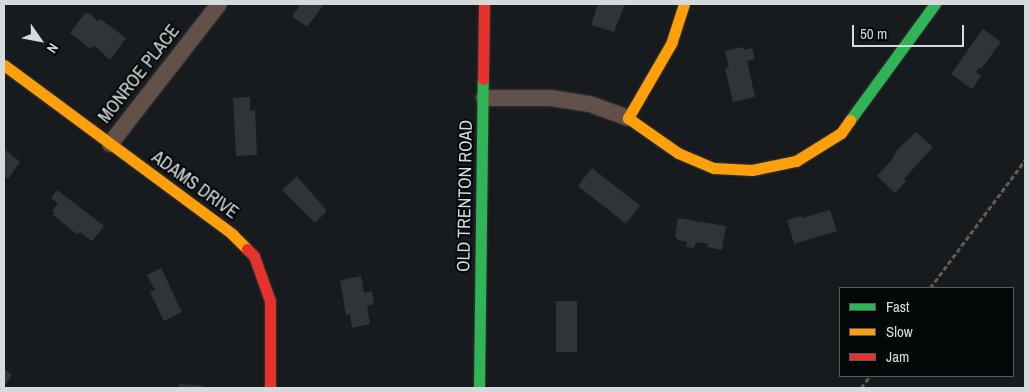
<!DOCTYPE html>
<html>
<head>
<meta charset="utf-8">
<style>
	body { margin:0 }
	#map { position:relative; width:1029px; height:392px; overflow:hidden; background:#181b1e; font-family:"Archivo Narrow",sans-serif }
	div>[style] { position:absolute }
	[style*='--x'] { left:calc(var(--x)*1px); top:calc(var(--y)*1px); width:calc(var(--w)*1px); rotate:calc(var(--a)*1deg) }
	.building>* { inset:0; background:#313436; transform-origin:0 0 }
	.path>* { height:2.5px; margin-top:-1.25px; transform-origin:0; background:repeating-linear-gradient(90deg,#625a55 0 5px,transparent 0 7.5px) }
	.roads { filter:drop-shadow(0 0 1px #333638) drop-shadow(0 0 1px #333638) }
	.street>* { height:16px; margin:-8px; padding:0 8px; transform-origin:8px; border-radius:8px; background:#615148 }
	.fast>* { height:11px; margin:-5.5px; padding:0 5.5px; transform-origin:5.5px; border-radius:5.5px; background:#30b455 }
	.slow>* { height:11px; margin:-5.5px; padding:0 5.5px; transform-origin:5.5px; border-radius:5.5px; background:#ff9f0a }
	.jam>* { height:11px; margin:-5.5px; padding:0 5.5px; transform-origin:5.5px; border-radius:5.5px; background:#e5322d }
	span { translate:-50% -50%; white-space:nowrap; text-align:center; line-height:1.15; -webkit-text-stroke:4px #040708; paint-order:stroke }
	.street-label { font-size:18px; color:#d5dadd }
	.frame { position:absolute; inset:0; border:5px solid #d5dadd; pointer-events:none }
	.legend { position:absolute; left:839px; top:287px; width:175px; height:90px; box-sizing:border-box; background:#040708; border:1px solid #585b5d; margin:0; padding:6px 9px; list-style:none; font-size:15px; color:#d5dadd }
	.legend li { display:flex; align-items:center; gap:10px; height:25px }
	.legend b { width:25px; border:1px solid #585b5d }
	.north { position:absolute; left:15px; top:15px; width:50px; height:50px; -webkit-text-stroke:4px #040708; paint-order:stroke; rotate:123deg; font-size:14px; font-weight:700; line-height:20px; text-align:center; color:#d5dadd }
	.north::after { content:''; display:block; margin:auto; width:18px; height:22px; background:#d5dadd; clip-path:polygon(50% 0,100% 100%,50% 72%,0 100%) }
	.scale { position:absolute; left:852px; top:25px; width:112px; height:22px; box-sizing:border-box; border:2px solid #d5dadd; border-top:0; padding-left:6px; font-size:15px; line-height:18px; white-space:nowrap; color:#d5dadd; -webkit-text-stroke:4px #040708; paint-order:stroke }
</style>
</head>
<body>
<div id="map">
	<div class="building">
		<i style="clip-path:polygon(301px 4px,324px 4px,307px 27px,292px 16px)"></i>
		<i style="clip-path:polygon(598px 4px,625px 4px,614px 32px,591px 25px)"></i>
		<i style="clip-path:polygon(85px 13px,91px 14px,98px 22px,100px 19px,126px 38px,110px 60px,94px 45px,91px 49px,70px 33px)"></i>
		<i style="clip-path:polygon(983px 29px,1001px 42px,981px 69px,979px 68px,976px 72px,981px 76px,972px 89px,951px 74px)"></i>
		<i style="clip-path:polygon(743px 47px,744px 50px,752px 48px,755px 59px,747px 61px,755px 97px,733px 102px,725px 68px,729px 67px,725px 51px)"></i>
		<i style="clip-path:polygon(250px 97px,250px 111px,255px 110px,257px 155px,236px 156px,233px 98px)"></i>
		<i style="clip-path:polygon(916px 132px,933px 147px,904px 179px,906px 181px,895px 193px,877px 176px,892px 160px,897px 150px)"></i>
		<i style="clip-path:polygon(4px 149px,20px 162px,8px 179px,4px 176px)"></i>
		<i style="left:592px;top:168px;width:61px;height:23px;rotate:38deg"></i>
		<i style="clip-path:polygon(297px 176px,327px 211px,315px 223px,282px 190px)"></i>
		<i style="clip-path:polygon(57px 190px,104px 226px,92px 241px,80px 232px,78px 235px,53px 215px,55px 213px,52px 211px,58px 204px,51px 198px)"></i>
		<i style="clip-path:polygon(830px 210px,837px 231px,794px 244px,787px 220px,801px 216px,802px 218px)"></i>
		<i style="clip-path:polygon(678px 218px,726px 226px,722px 250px,707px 247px,708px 244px,696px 242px,694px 248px,686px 247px,687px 242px,677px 240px,677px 238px,675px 237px)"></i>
		<i style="clip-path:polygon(161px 268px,182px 312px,164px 321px,150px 292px,155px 290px,147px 275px)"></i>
		<i style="clip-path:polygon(361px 276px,364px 293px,372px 291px,374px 304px,367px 306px,370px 324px,352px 328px,350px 314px,346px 315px,340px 280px)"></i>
		<i style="left:556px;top:301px;width:21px;height:51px"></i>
		<i style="clip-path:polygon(4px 369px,12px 375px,4px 386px)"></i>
		<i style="clip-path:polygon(179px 384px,204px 386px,204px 388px,179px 388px)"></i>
	</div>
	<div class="path">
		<i style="--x:930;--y:288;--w:159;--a:-53.4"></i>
		<i style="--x:861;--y:388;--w:15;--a:-53"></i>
	</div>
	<div class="roads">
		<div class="street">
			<i style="--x:484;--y:98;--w:67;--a:0"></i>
			<i style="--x:551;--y:98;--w:39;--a:9"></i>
			<i style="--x:590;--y:104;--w:40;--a:20.2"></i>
			<i style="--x:110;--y:144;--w:177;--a:-52.1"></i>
		</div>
		<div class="fast">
			<i style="--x:850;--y:120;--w:144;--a:-53.8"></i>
			<i style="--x:479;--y:388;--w:309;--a:-89.3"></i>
		</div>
		<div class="slow">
			<i style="--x:684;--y:4;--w:40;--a:108"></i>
			<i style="--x:672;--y:42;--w:88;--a:120.1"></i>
			<i style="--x:628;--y:118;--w:61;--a:35"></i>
			<i style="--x:678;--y:153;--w:39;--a:23"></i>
			<i style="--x:714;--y:168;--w:38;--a:3"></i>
			<i style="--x:752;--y:170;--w:45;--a:-11.6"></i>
			<i style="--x:796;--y:161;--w:53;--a:-31.9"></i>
			<i style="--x:841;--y:133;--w:16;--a:-55"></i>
			<i style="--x:4;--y:65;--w:284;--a:36.5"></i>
			<i style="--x:232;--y:234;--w:21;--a:45"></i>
		</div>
		<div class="jam">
			<i style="--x:483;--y:79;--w:75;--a:-89.2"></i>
			<i style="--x:247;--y:249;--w:10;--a:45"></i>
			<i style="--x:254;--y:256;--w:48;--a:70.4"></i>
			<i style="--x:270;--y:301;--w:87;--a:90"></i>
		</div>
	</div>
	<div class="street-label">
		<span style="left:139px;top:74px;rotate:-52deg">MONROE PLACE</span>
		<span style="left:195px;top:185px;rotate:36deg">ADAMS DRIVE</span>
		<span style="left:465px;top:196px;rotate:-89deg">OLD TRENTON ROAD</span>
	</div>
	<div class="frame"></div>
	<ul class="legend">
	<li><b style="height:6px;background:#30b455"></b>Fast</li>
	<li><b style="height:6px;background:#ff9f0a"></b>Slow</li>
	<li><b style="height:6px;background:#e5322d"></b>Jam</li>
	</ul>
	<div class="north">N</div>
	<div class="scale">50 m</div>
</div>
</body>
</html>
